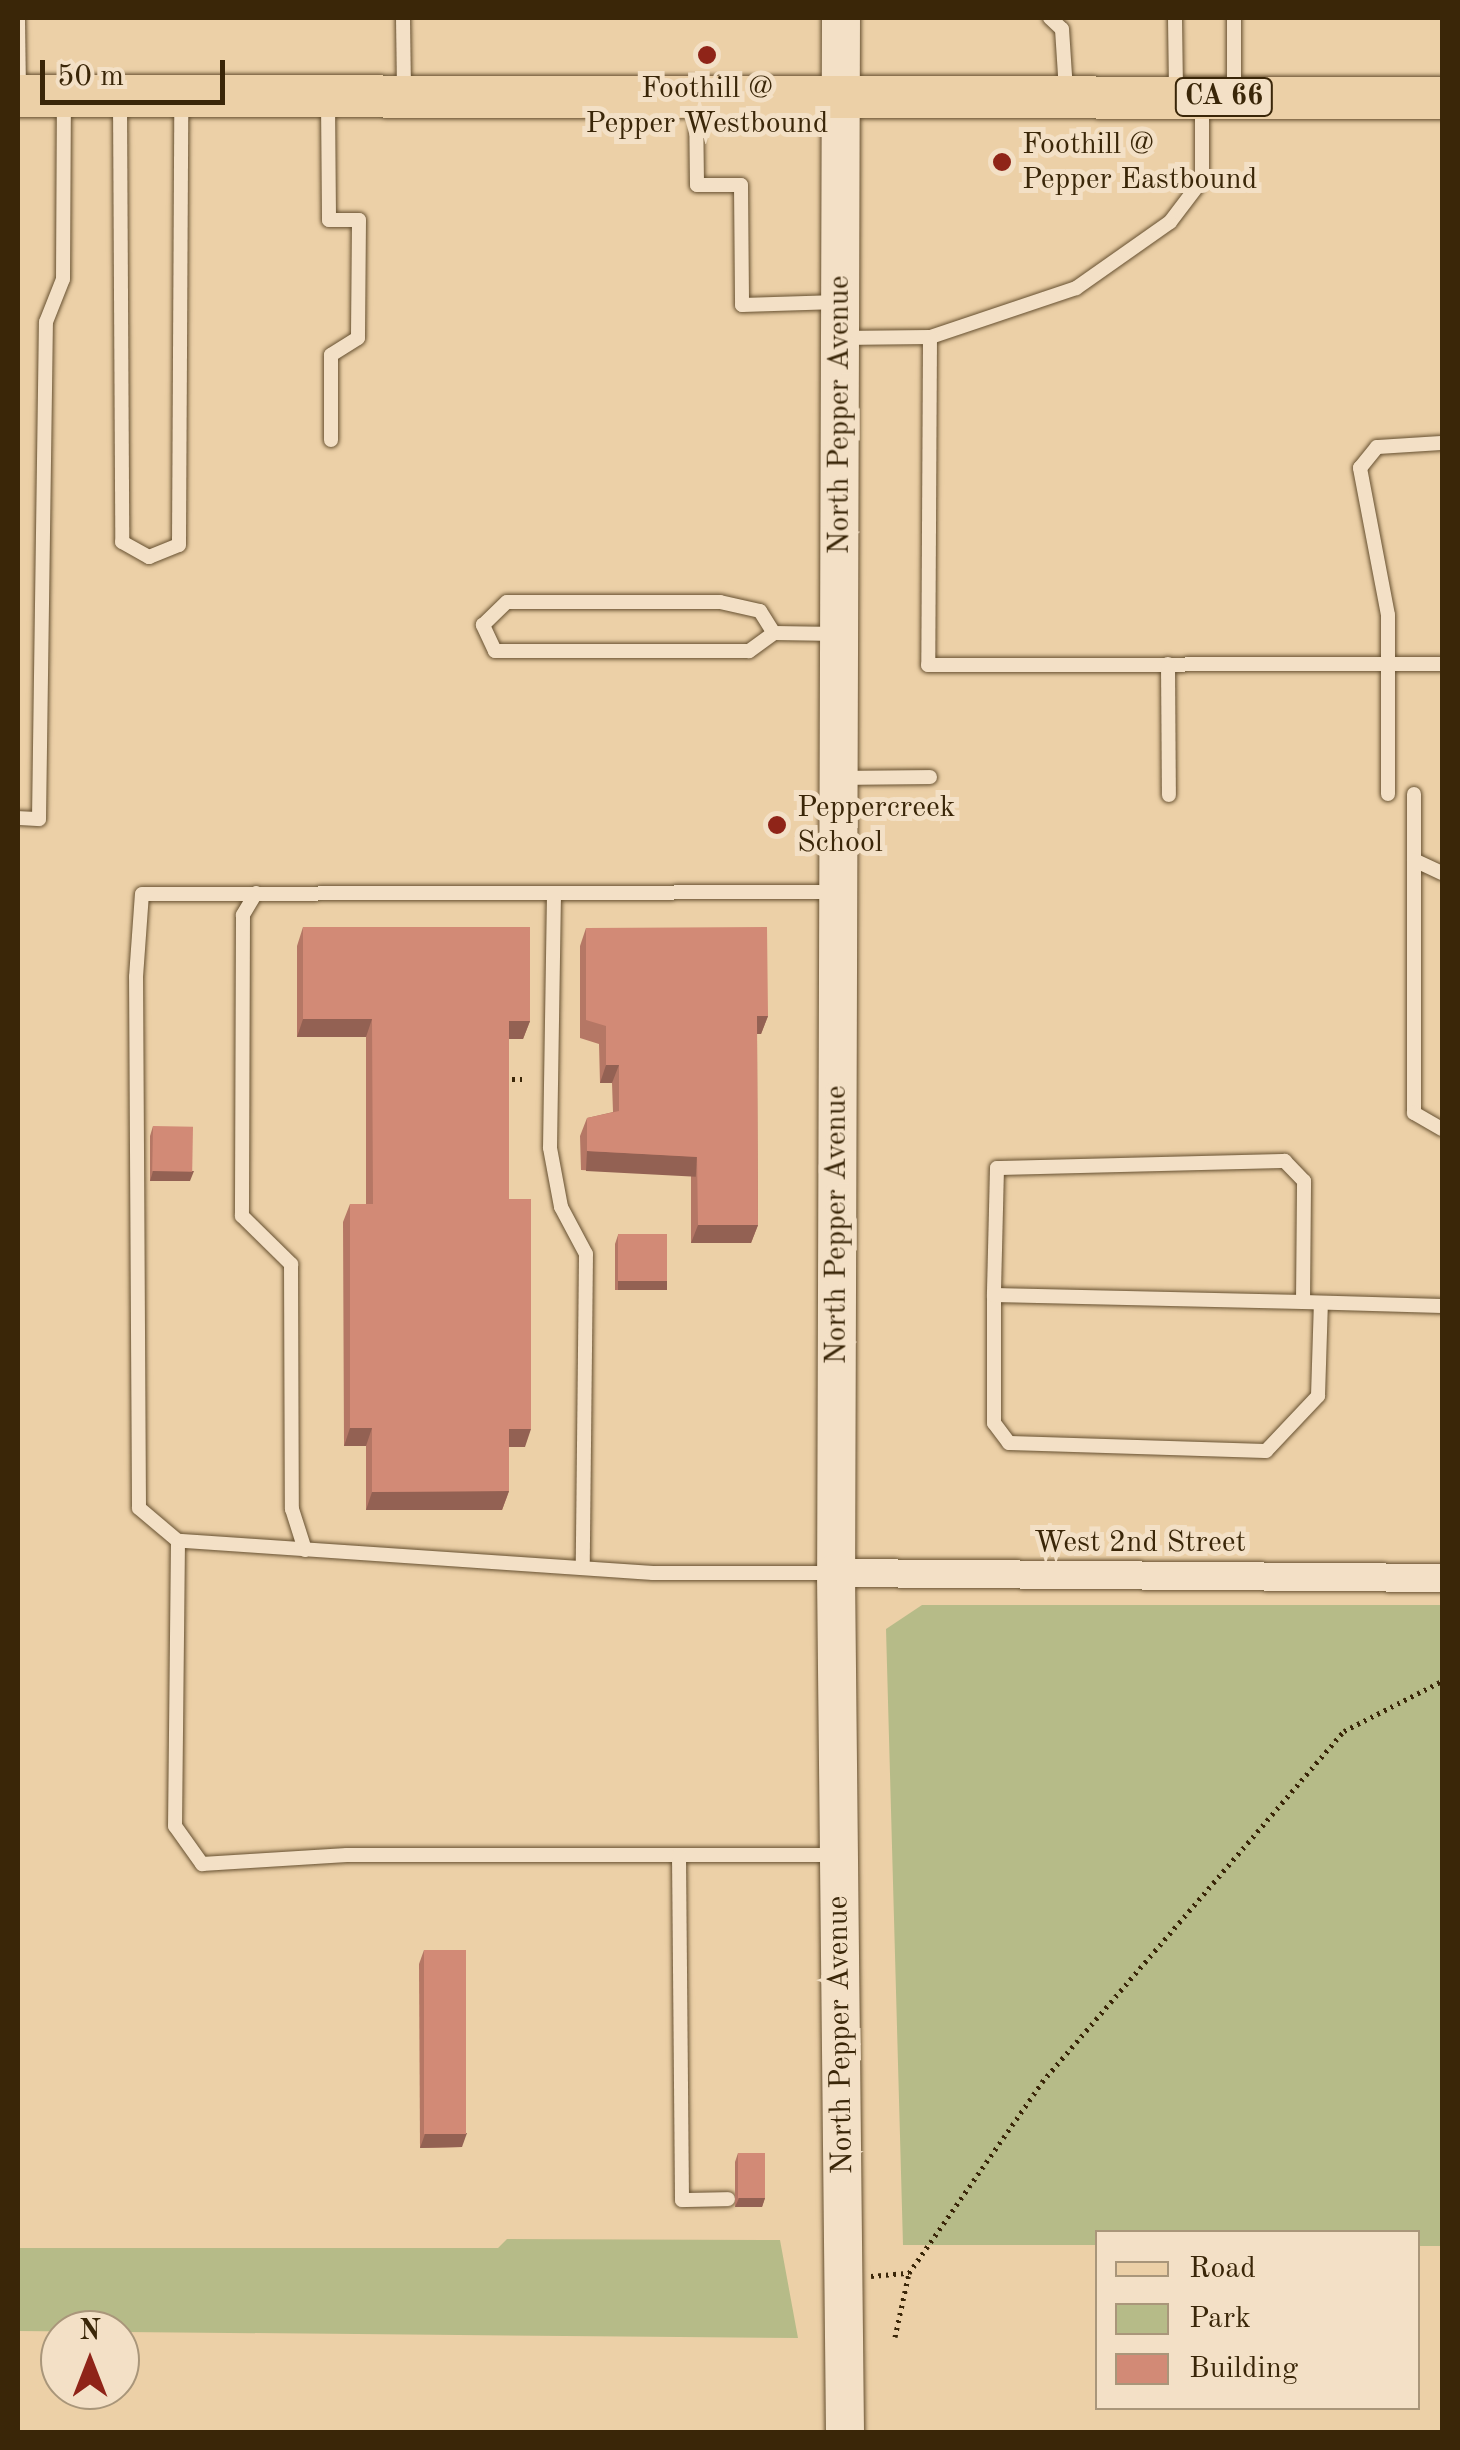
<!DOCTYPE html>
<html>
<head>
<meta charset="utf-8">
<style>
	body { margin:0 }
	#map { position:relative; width:1460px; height:2450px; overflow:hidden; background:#ecd0a7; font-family:"Old Standard TT",serif }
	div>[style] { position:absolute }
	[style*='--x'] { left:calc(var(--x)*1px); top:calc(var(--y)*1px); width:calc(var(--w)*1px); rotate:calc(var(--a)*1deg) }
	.green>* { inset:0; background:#b6bb88 }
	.path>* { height:5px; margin-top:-2.5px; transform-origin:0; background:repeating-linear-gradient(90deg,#3a2608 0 2.5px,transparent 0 7.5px) }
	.roads { filter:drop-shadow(0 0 2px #665030) drop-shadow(0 0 2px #665030) }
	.service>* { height:14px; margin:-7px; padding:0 7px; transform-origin:7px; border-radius:7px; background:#f3e0c6 }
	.minor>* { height:28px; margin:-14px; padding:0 14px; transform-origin:14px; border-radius:14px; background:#f3e0c6 }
	.secondary>* { height:38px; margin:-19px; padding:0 19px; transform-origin:19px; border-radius:19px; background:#f3e0c6 }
	.primary>* { height:42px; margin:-21px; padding:0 21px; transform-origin:21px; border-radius:21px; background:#ecd0a7 }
	.wall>* { inset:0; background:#b57765 }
	.shaded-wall>* { inset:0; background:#936153; transform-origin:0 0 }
	.building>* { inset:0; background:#d28a76; transform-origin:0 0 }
	.dots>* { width:28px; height:28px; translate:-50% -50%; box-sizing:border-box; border:5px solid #f3e0c6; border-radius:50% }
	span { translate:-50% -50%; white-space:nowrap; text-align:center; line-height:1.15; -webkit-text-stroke:10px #f3e0c6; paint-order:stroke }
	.shield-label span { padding:2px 8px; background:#f3e0c6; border:2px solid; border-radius:8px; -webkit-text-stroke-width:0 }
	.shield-label { font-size:28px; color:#3a2608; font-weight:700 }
	.poi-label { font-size:30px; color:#3a2608 }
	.left { translate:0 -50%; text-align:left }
	.street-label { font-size:30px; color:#3a2608 }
	.frame { position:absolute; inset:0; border:20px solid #3a2608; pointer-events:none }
	.legend { position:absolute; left:1095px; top:2230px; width:325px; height:180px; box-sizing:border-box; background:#f3e0c6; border:2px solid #a9967a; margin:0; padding:12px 18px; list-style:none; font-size:30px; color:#3a2608 }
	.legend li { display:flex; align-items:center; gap:20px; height:50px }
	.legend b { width:50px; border:2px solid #a9967a }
	.north { position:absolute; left:40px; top:2310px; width:100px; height:100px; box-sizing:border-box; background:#f3e0c6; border:2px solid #a9967a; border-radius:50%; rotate:0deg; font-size:28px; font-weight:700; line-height:40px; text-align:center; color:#3a2608 }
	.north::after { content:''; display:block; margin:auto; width:35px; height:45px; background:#8f2418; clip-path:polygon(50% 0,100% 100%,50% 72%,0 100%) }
	.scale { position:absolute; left:40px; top:60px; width:185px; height:45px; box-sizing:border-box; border:5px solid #3a2608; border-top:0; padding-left:12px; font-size:30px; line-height:35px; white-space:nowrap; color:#3a2608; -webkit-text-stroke:8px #f3e0c6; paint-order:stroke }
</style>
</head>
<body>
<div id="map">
	<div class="green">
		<i style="clip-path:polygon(922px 1605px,1442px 1605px,1442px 2246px,1418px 2246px,1418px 2232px,1098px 2232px,1097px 2245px,903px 2245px,886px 1629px)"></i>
		<i style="clip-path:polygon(507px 2239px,780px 2240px,798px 2338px,18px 2331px,18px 2248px,498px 2248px)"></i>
	</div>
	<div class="path">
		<i style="--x:505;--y:1079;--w:22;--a:0"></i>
		<i style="--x:871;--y:2276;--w:38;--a:-5"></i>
		<i style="--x:909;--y:2273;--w:233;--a:-55.1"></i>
		<i style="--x:1042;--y:2082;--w:463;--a:-49.3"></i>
		<i style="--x:1344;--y:1731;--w:110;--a:-27"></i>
		<i style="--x:895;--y:2337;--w:66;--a:-77.7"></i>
	</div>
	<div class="roads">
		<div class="service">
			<i style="--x:18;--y:18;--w:74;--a:89.2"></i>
			<i style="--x:403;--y:18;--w:73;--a:89.2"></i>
			<i style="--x:1050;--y:18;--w:16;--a:43"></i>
			<i style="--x:1062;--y:29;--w:62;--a:86.3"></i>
			<i style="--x:1175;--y:18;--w:73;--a:89.2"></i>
			<i style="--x:1234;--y:92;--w:74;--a:-90"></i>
			<i style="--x:1202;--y:100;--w:80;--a:90"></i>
			<i style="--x:1202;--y:180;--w:53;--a:127.3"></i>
			<i style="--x:1170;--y:222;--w:115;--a:144.9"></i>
			<i style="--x:1076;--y:288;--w:154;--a:161.4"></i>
			<i style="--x:930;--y:337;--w:328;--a:90.3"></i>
			<i style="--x:928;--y:665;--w:514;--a:-0.11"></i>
			<i style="--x:120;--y:102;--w:440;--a:89.7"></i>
			<i style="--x:122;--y:542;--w:31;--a:29"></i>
			<i style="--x:149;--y:557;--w:32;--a:-22"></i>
			<i style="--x:179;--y:545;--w:443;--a:-89.7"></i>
			<i style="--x:328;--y:102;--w:118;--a:89.5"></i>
			<i style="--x:329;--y:220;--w:30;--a:0"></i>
			<i style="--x:359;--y:220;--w:118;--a:90.5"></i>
			<i style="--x:358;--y:338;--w:32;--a:148"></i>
			<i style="--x:331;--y:355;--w:85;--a:90"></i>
			<i style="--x:696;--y:102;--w:83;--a:89.3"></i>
			<i style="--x:697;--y:185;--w:44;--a:0"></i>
			<i style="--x:741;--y:185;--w:120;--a:89.5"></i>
			<i style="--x:742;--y:305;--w:96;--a:-1.8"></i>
			<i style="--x:840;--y:338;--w:90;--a:-0.6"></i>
			<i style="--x:507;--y:602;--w:213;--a:0"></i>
			<i style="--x:720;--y:602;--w:41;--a:12.7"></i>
			<i style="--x:760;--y:611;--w:26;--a:58"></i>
			<i style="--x:774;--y:633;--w:31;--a:144"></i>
			<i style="--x:749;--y:651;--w:254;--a:180"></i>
			<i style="--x:495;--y:651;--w:29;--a:-115"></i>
			<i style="--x:483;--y:625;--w:33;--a:-44"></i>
			<i style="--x:774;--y:633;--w:64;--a:0.9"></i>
			<i style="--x:1168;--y:664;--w:131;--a:89.6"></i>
			<i style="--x:841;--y:778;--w:89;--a:-0.6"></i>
			<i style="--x:1388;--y:794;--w:179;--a:-90"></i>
			<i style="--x:1388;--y:615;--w:150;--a:-100.8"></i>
			<i style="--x:1360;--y:468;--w:27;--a:-51"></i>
			<i style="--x:1377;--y:447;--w:65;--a:-3.5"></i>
			<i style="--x:1414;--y:794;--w:319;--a:90"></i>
			<i style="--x:1414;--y:1113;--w:32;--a:30"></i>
			<i style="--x:18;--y:818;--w:21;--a:3"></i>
			<i style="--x:39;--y:819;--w:497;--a:-89.2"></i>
			<i style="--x:46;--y:322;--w:46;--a:-68.4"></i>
			<i style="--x:63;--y:279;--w:179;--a:-89.7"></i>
			<i style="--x:1414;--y:860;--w:31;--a:25"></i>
			<i style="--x:256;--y:893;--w:26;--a:121"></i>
			<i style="--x:243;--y:915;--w:301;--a:90.2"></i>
			<i style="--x:242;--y:1216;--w:69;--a:44.4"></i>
			<i style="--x:291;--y:1264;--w:245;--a:89.8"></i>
			<i style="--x:292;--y:1509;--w:43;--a:72.4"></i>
			<i style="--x:554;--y:894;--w:254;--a:90.9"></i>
			<i style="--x:550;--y:1148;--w:60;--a:79.4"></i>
			<i style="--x:561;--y:1207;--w:53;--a:62"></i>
			<i style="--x:586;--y:1254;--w:312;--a:90.6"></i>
			<i style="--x:994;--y:1295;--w:128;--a:90"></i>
			<i style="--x:994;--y:1423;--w:25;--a:53"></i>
			<i style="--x:1009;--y:1443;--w:257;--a:1.8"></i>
			<i style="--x:1266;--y:1451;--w:76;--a:-46.6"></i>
			<i style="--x:1318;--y:1396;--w:93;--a:-88.2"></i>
			<i style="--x:1303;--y:1302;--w:121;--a:-89.5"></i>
			<i style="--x:1304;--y:1181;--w:28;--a:-134"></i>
			<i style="--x:1285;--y:1161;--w:288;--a:178.6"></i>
			<i style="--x:997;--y:1168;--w:127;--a:91.4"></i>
			<i style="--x:994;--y:1295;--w:309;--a:1.3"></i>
			<i style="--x:1303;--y:1302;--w:139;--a:1.6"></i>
			<i style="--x:178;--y:1541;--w:285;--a:90.6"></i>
			<i style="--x:175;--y:1826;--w:47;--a:54.6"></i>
			<i style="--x:202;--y:1864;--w:145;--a:-3.6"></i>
			<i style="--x:347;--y:1855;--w:491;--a:0"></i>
			<i style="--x:835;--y:1573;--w:182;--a:180"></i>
			<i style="--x:653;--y:1573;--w:476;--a:-176.1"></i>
			<i style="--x:178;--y:1541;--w:51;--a:-139.8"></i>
			<i style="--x:139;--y:1508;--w:531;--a:-90.32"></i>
			<i style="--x:136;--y:977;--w:83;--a:-85.9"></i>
			<i style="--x:142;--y:894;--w:695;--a:-0.16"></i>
			<i style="--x:679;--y:1855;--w:345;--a:89.5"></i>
			<i style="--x:682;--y:2200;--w:46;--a:-1.2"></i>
		</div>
		<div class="minor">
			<i style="--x:836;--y:1573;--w:606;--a:0.47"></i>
		</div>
		<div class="secondary">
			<i style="--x:841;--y:18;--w:1555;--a:90.18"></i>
			<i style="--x:836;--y:1573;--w:859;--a:89.4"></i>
		</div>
		<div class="primary">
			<i style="--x:18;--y:96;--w:1424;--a:0.08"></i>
		</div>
	</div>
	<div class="wall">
		<i style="clip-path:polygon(303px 927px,530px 1021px,523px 1039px,509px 1039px,509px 1199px,525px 1447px,509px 1447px,509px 1491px,502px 1510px,366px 1510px,366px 1446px,344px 1446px,343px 1222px,350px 1204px,366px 1204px,366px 1037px,297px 1037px,297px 946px)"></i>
		<i style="clip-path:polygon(586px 928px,768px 1016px,761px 1034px,757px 1034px,758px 1225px,751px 1243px,691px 1243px,691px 1175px,581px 1170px,580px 1136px,587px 1118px,613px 1112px,612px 1083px,600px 1083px,599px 1044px,580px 1038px,580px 946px)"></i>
		<i style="clip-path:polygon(153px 1126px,190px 1181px,150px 1181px,150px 1136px)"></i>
		<i style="clip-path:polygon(618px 1235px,667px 1281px,664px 1290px,615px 1290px,615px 1244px)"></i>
		<i style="clip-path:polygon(424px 1950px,462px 2147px,420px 2148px,419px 1964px)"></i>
		<i style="clip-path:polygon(738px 2153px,765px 2198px,762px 2207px,735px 2207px,735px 2162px)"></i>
	</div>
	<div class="shaded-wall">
		<i style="clip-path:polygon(757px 1016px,768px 1016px,761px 1034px,750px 1034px)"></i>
		<i style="clip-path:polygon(303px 1019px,372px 1019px,366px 1037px,297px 1037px)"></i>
		<i style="clip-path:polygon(509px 1021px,530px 1021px,523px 1039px,502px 1039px)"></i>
		<i style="clip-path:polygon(606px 1065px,619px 1065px,612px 1083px,600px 1083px)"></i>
		<i style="left:587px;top:1151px;width:110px;height:20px;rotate:3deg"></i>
		<i style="clip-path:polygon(153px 1171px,194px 1171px,190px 1181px,150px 1181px)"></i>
		<i style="clip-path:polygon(698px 1225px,758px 1225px,751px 1243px,691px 1243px)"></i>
		<i style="left:618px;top:1281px;width:49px;height:9px"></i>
		<i style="clip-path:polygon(350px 1428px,372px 1428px,366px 1446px,344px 1446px)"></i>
		<i style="clip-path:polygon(509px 1429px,531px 1429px,525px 1447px,502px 1447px)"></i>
		<i style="clip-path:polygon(509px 1491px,502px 1510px,366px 1510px,372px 1492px)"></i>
		<i style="clip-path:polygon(467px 2133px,462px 2147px,420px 2148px,425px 2134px)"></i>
		<i style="clip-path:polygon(739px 2198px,765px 2198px,762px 2207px,735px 2207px)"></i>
	</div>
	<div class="building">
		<i style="clip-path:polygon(303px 927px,530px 927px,530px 1021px,509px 1021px,509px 1199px,531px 1199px,531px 1429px,509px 1429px,509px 1491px,372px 1492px,372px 1428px,350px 1428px,350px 1204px,373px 1204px,372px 1019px,303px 1019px)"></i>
		<i style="clip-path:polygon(767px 927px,768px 1016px,757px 1016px,758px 1225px,698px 1225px,697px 1157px,587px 1151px,587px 1118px,619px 1111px,619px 1065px,606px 1065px,606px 1026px,586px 1020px,586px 928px)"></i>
		<i style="left:153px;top:1126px;width:40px;height:45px;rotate:1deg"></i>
		<i style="left:667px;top:1234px;width:47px;height:49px;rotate:90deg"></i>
		<i style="left:424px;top:1950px;width:42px;height:184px"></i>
		<i style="left:738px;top:2153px;width:27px;height:45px"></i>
	</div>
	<div class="dots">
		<i style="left:707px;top:55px;background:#8f2418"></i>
		<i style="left:1002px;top:162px;background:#8f2418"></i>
		<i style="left:777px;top:825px;background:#8f2418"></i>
	</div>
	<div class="shield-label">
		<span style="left:1224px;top:97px">CA 66</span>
	</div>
	<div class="poi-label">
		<span style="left:707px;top:106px">Foothill @<br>Pepper Westbound</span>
		<span class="left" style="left:1022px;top:162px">Foothill @<br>Pepper Eastbound</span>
		<span class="left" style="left:797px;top:825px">Peppercreek<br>School</span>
	</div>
	<div class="street-label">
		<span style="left:840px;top:415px;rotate:-90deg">North Pepper Avenue</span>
		<span style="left:837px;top:1225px;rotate:-90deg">North Pepper Avenue</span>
		<span style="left:1140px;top:1543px">West 2nd Street</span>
		<span style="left:841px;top:2035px;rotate:-91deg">North Pepper Avenue</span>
	</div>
	<div class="frame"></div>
	<ul class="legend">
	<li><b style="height:12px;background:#ecd0a7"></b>Road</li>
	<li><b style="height:28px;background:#b6bb88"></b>Park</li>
	<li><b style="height:28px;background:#d28a76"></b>Building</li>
	</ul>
	<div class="north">N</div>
	<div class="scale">50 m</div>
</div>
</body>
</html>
